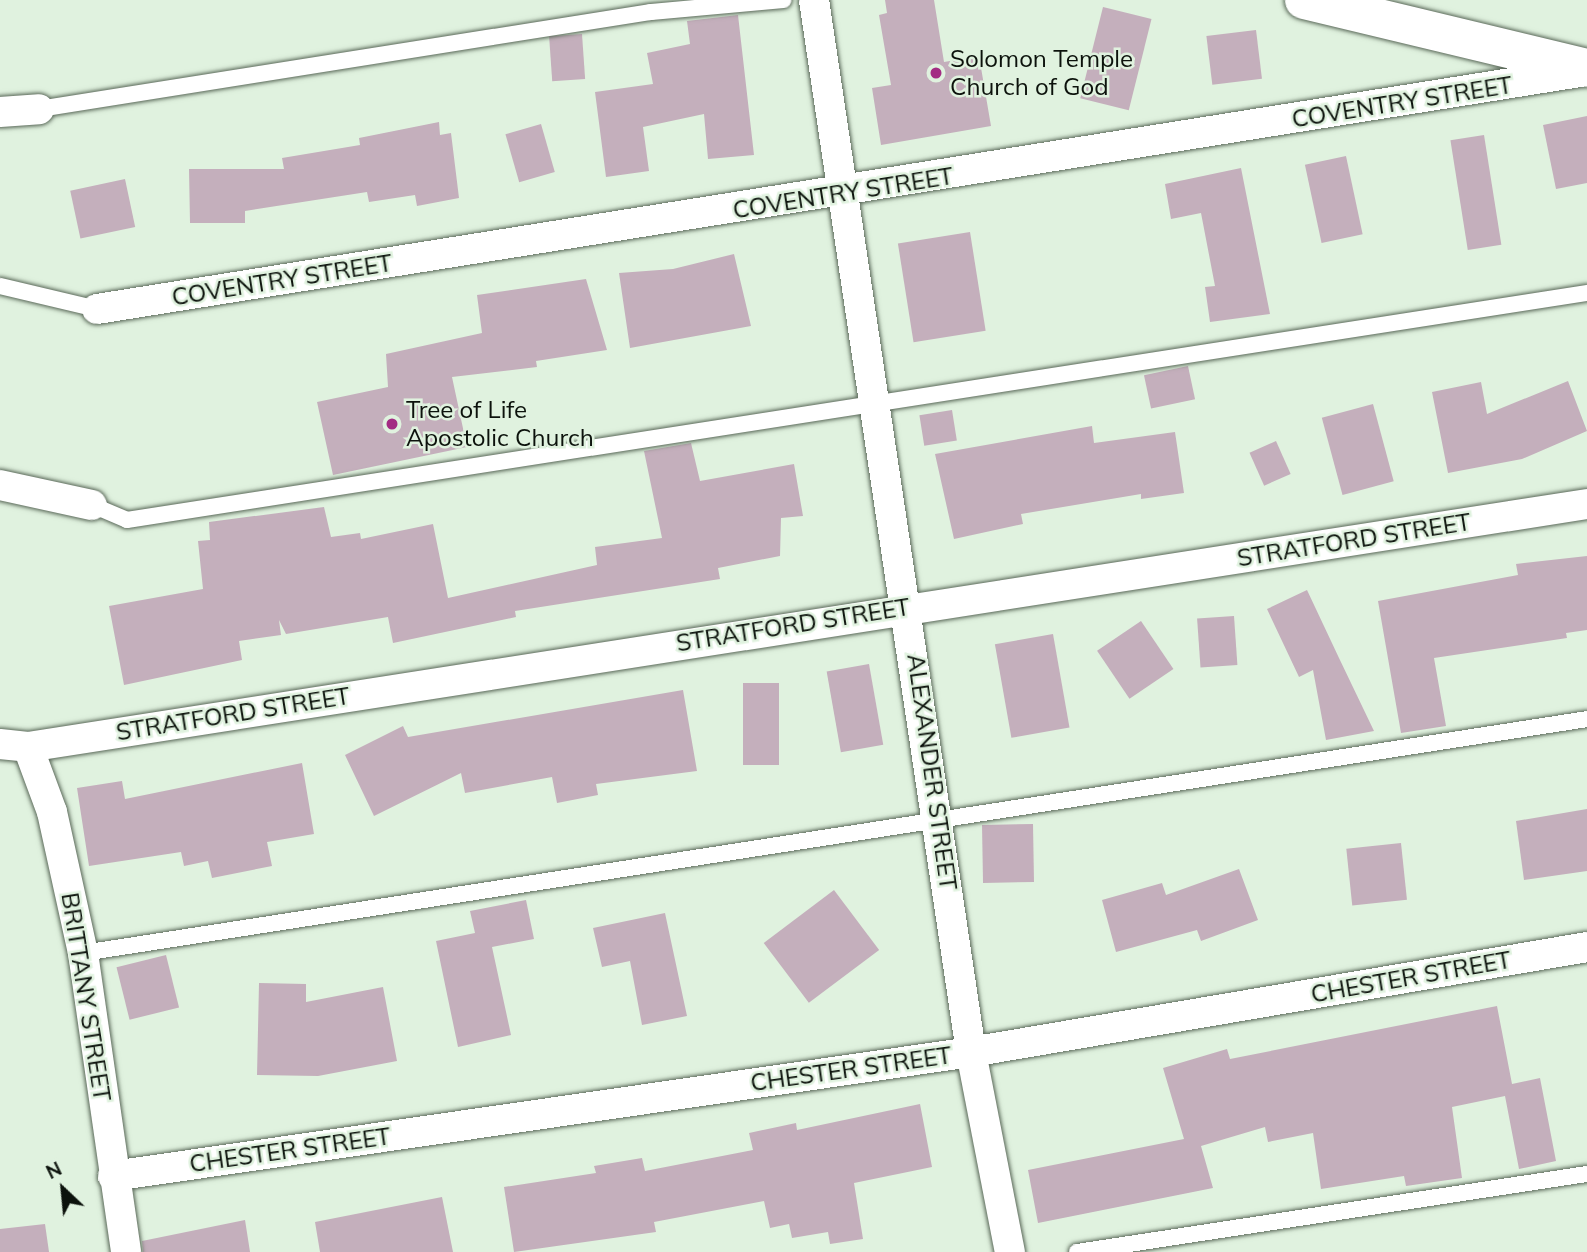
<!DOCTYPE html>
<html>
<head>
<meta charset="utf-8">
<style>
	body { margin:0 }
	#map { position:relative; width:1587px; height:1252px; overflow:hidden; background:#e0f2df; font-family:Mulish,sans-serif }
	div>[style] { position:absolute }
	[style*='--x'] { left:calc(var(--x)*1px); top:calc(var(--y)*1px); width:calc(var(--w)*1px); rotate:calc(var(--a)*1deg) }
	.building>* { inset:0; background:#c4afbc; transform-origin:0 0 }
	.roads { filter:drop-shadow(0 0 2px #5a6959) drop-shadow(0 0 2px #5a6959) }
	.lane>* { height:16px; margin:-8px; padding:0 8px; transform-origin:8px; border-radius:8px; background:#fff }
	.street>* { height:30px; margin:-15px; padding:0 15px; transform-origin:15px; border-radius:15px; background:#fff }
	.secondary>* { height:38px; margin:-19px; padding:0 19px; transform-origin:19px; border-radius:19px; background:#fff }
	.dots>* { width:19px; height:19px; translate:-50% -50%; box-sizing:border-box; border:4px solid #e0f2df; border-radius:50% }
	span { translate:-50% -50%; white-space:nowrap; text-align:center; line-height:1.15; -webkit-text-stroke:5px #e0f2df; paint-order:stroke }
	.poi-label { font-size:24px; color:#0c120c }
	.left { translate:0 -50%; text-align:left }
	.street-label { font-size:24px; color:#0c120c }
	.north { position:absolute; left:28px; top:1154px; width:70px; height:70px; -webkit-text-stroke:5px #e0f2df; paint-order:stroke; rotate:334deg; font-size:19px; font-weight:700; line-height:28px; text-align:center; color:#0c120c }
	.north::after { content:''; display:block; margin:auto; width:24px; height:32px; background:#0c120c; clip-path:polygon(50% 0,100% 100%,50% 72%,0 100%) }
</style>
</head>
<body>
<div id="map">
	<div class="building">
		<i style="clip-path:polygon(885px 0,934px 0,944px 62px,979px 56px,991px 126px,881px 145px,872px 88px,891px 85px,879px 15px,887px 13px)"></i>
		<i style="left:1103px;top:7px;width:50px;height:94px;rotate:14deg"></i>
		<i style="clip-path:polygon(738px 15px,754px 155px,708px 159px,704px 114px,643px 127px,649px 171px,606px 177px,595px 92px,653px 84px,647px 53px,690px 44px,687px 21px)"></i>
		<i style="left:1256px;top:30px;width:49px;height:50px;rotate:83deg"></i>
		<i style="left:582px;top:34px;width:45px;height:33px;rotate:86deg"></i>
		<i style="clip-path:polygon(1587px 116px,1587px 183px,1556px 189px,1543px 125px)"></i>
		<i style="clip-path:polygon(439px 122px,440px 135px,451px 133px,459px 198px,417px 206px,415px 195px,369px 202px,367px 192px,245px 211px,245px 223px,190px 223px,189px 169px,284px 169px,282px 158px,360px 145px,359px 138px)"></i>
		<i style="left:541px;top:124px;width:50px;height:37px;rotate:74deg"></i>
		<i style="left:1484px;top:135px;width:111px;height:34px;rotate:81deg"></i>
		<i style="left:1346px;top:156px;width:80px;height:42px;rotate:78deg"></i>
		<i style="clip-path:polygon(1241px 168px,1270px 314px,1210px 322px,1205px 287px,1215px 286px,1201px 213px,1171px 219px,1165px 184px)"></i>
		<i style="left:125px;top:179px;width:49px;height:56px;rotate:78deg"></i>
		<i style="left:970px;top:232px;width:100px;height:73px;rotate:81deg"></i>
		<i style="clip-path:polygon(734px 254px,751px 326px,630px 348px,619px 273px,673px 269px)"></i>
		<i style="clip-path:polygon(586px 279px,607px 350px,536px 361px,537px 367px,452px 377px,467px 447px,333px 475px,317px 402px,388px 387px,386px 354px,482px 333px,477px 295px)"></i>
		<i style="left:1188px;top:366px;width:34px;height:45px;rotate:78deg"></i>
		<i style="clip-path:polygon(1568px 381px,1587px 431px,1522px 459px,1448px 473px,1432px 392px,1481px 382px,1487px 414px)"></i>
		<i style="left:1373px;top:404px;width:80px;height:53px;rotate:75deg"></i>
		<i style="left:952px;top:410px;width:31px;height:33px;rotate:81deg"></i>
		<i style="clip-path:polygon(1092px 426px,1094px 443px,1175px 432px,1184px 493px,1141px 499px,1141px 494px,1021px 514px,1023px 524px,954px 539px,935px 454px)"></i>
		<i style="left:1276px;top:441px;width:36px;height:29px;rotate:66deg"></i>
		<i style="clip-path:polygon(691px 443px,700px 481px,794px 464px,803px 516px,781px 518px,780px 556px,718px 568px,720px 579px,515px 611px,516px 617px,393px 643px,388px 617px,286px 634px,279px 620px,281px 635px,239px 641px,242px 660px,124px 685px,109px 606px,203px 589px,198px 541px,210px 540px,209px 522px,324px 507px,331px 537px,360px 533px,361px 539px,433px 524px,448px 598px,597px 565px,595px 547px,662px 538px,644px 451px)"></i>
		<i style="clip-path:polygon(1587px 556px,1587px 630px,1566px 633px,1567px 638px,1434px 658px,1446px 726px,1401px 733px,1378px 601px,1518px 575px,1516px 564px)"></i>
		<i style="clip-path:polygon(1307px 590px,1339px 658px,1374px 731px,1326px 740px,1313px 670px,1299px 677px,1267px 609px)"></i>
		<i style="left:1234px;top:616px;width:49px;height:37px;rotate:86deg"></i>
		<i style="left:1141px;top:621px;width:58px;height:53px;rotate:56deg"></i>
		<i style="left:1053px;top:634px;width:95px;height:59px;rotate:80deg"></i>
		<i style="left:869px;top:664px;width:82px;height:43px;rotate:80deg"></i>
		<i style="left:743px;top:683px;width:36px;height:82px"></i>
		<i style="clip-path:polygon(683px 690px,697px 771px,596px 784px,598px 795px,557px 803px,552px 777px,465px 793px,461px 773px,374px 816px,345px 755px,403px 726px,408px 737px)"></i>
		<i style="clip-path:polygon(302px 763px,314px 834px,267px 842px,272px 866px,212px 878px,208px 861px,184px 866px,181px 852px,89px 866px,77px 788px,122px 781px,125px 799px)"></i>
		<i style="clip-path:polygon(1587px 809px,1587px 871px,1524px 880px,1516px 821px)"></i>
		<i style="left:1033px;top:824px;width:58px;height:51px;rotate:89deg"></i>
		<i style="left:1401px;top:843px;width:57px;height:55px;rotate:84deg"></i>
		<i style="clip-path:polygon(1239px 869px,1258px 920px,1201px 941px,1197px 930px,1116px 952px,1102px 900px,1162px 883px,1166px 895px)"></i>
		<i style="left:834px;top:890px;width:75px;height:88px;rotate:53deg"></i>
		<i style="clip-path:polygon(526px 900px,534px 939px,492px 947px,511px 1035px,458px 1047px,436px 941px,475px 933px,470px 911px)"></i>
		<i style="clip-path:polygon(665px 913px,687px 1016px,642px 1025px,630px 961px,602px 967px,593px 928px)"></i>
		<i style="left:166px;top:955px;width:54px;height:51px;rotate:76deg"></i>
		<i style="clip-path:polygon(259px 983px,306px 984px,306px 1002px,383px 987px,397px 1061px,318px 1076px,257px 1075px)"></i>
		<i style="clip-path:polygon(1497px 1006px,1512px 1084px,1540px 1078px,1556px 1161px,1519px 1169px,1505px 1096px,1452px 1107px,1462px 1178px,1406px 1186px,1404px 1176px,1321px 1189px,1313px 1133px,1268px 1142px,1265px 1127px,1201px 1146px,1213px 1188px,1038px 1223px,1028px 1170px,1184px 1139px,1163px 1068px,1227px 1049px,1230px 1059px)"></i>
		<i style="clip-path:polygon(920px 1104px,932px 1167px,854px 1183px,863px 1239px,830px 1244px,828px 1232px,792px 1238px,789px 1224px,770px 1228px,764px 1201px,654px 1222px,656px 1232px,514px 1252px,504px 1187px,596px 1173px,594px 1166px,642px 1158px,645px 1171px,753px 1150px,749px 1133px,796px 1123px,797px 1130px)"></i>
		<i style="clip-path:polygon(442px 1197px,453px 1252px,320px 1252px,315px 1222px)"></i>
		<i style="clip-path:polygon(245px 1220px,250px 1252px,143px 1252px,142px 1241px)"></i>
		<i style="clip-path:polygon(45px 1224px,49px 1252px,0 1252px,0 1229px)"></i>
	</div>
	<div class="roads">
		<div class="lane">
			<i style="--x:39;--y:109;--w:620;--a:-9.01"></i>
			<i style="--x:651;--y:12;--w:133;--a:-5.2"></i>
			<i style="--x:0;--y:286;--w:100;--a:13.3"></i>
			<i style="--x:92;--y:505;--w:38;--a:23"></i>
			<i style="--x:127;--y:520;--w:1478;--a:-8.84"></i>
			<i style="--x:83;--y:953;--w:1522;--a:-8.84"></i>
			<i style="--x:1077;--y:1252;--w:516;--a:-8.7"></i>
		</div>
		<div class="street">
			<i style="--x:814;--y:0;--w:1064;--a:81.51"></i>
			<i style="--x:971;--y:1052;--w:204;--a:79"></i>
			<i style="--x:0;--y:112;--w:39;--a:-4"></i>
			<i style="--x:97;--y:309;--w:1509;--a:-9.08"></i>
			<i style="--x:0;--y:485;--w:94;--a:12.3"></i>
			<i style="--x:0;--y:744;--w:28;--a:6"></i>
			<i style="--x:28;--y:747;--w:1578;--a:-8.86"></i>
			<i style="--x:28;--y:747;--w:69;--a:69.7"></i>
			<i style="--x:52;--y:812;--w:144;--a:77.6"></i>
			<i style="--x:83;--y:953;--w:302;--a:81.8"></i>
			<i style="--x:113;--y:1176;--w:867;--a:-8.22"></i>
			<i style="--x:971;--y:1052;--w:625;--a:-9.67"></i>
		</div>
		<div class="secondary">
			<i style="--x:1304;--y:0;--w:291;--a:13.5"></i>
		</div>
	</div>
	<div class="dots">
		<i style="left:936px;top:73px;background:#a32c83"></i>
		<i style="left:392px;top:424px;background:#a32c83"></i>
	</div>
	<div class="poi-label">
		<span class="left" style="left:950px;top:73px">Solomon Temple<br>Church of God</span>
		<span class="left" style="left:406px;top:424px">Tree of Life<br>Apostolic Church</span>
	</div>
	<div class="street-label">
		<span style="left:1402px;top:102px;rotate:-9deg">COVENTRY STREET</span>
		<span style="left:843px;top:193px;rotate:-9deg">COVENTRY STREET</span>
		<span style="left:282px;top:280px;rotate:-9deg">COVENTRY STREET</span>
		<span style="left:1354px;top:540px;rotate:-9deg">STRATFORD STREET</span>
		<span style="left:793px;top:625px;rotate:-9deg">STRATFORD STREET</span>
		<span style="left:233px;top:714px;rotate:-9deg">STRATFORD STREET</span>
		<span style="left:932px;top:772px;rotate:82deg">ALEXANDER STREET</span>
		<span style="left:1411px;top:977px;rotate:-10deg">CHESTER STREET</span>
		<span style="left:86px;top:997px;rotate:81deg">BRITTANY STREET</span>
		<span style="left:851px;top:1069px;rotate:-8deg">CHESTER STREET</span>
		<span style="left:290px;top:1150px;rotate:-8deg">CHESTER STREET</span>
	</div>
	<div class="north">N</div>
</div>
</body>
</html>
